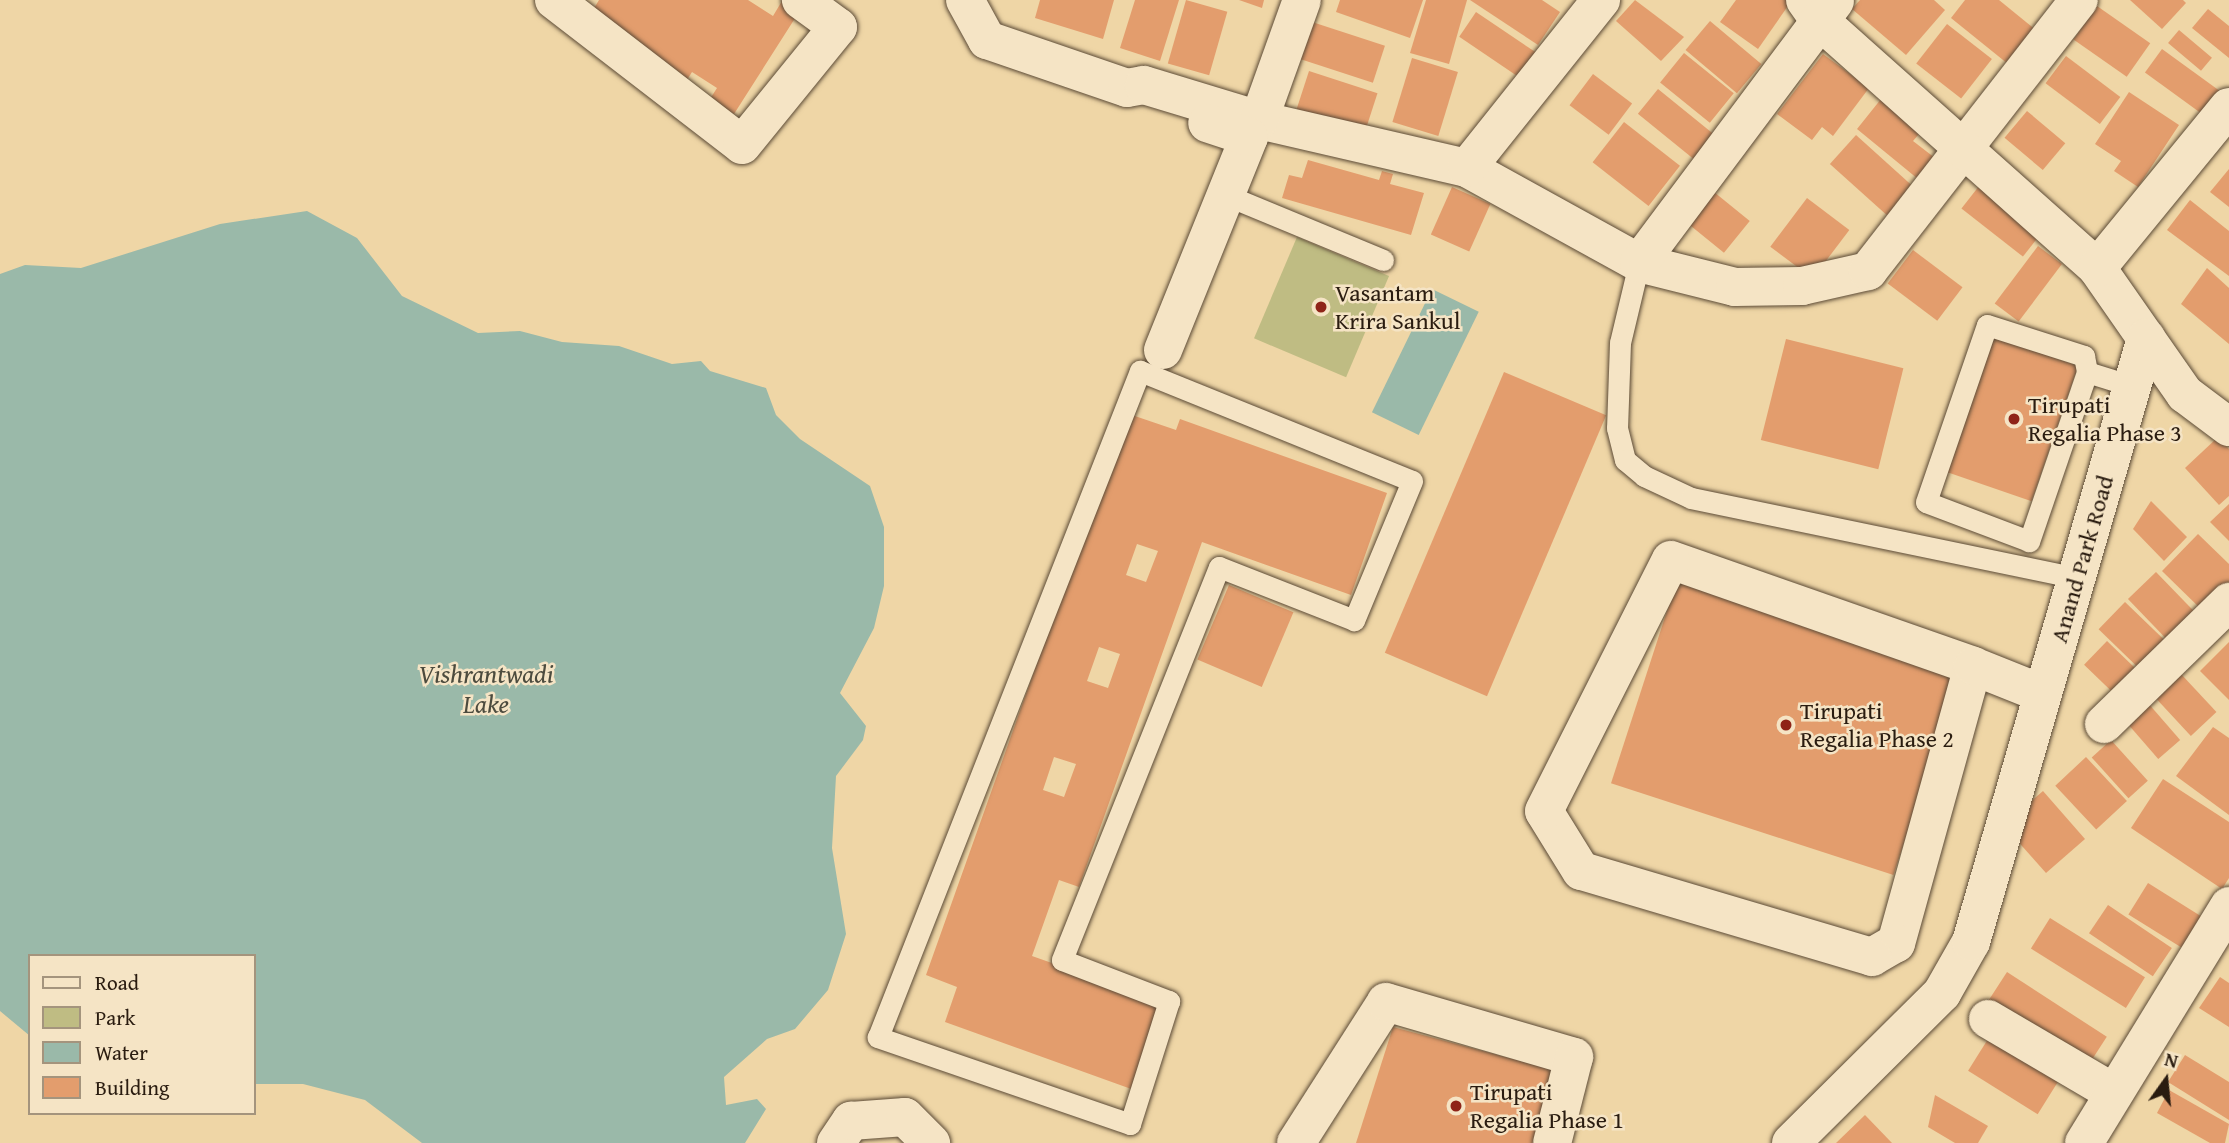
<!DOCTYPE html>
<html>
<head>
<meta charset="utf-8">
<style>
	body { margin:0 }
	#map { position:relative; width:2229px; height:1143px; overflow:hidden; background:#efd6a6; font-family:"Gentium Book Plus",serif }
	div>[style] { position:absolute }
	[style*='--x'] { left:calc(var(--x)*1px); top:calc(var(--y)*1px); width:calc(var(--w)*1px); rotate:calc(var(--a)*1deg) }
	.green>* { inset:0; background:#bfbc83; transform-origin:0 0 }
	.water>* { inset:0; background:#9ab9a9; transform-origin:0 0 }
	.building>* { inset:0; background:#e39d6d; transform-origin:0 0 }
	.roads { filter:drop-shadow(0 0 2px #5b4a36) drop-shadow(0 0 2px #5b4a36) }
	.service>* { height:21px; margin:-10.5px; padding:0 10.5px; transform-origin:10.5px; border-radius:10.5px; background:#f5e4c5 }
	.minor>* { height:38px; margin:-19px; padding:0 19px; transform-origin:19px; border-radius:19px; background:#f5e4c5 }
	.dots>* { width:19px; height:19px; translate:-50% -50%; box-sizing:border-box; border:4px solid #f5e4c5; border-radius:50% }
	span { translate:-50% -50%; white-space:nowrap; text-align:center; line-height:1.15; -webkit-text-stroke:5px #f5e4c5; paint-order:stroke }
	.poi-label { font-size:24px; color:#2a1c10 }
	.left { translate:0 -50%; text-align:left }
	.street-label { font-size:24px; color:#2a1c10 }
	.water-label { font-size:26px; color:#4c4b3e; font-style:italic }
	.legend { position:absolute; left:28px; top:954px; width:228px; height:161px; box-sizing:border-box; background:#f5e4c5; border:2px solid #a4947d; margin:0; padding:9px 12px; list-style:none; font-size:21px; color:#2a1c10 }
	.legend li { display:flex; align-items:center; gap:14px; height:35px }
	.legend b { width:35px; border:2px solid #a4947d }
	.north { position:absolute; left:2131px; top:1045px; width:70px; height:70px; -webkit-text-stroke:5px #f5e4c5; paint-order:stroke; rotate:15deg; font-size:19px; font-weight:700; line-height:28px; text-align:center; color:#2a1c10 }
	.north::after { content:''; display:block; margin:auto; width:24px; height:32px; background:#2a1c10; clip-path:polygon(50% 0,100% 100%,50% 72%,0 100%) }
</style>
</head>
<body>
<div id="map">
	<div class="green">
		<i style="left:1297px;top:237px;width:100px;height:110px;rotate:23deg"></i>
	</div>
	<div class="water">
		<i style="clip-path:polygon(307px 211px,357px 238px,402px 296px,478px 333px,520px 331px,562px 342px,619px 346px,672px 364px,701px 361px,710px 371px,766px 388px,776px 415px,800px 439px,870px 486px,884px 527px,884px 586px,874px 628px,840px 693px,866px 726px,863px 740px,836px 776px,832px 848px,846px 934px,828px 990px,795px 1029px,767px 1039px,724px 1077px,726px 1105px,757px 1099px,766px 1109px,745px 1143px,422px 1143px,365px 1100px,303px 1084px,254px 1084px,254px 956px,30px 956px,30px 1036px,0 1011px,0 274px,25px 265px,81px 268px,220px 224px)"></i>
		<i style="left:1432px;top:289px;width:52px;height:137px;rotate:26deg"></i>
	</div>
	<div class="building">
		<i style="clip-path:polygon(599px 0,748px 0,773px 16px,782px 1px,799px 12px,734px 114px,710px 99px,717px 88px,692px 72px,685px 83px,587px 20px)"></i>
		<i style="clip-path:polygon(1040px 0,1114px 0,1103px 39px,1035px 18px)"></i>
		<i style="clip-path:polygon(1135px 0,1179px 0,1160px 61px,1120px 48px)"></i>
		<i style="left:1186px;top:0;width:43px;height:66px;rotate:16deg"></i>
		<i style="clip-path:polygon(1239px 0,1264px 0,1262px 8px)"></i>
		<i style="clip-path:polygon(1340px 0,1423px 0,1410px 38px,1336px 12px)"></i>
		<i style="clip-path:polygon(1426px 0,1467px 0,1449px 64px,1410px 53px)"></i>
		<i style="clip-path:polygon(1470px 0,1542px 0,1560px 12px,1538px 45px)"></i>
		<i style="clip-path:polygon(1635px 0,1684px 37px,1661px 61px,1616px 21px)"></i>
		<i style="clip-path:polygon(1736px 0,1786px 0,1790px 3px,1758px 49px,1720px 22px)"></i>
		<i style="clip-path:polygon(1860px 0,1934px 0,1945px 10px,1906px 55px,1852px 9px)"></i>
		<i style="clip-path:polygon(1965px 0,1999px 0,2036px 30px,2008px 64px,1951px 18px)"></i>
		<i style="clip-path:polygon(2130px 0,2183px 0,2186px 3px,2162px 29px)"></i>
		<i style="left:2097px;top:6px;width:65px;height:41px;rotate:35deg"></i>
		<i style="clip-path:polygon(2208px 9px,2229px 26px,2229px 58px,2192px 28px)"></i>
		<i style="left:1476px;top:12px;width:73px;height:30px;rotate:34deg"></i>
		<i style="left:1306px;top:20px;width:83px;height:39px;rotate:18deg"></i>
		<i style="left:1710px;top:21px;width:67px;height:38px;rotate:40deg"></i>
		<i style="left:1947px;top:24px;width:57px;height:50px;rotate:38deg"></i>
		<i style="left:2179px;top:30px;width:43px;height:17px;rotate:40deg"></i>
		<i style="left:2162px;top:49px;width:77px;height:29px;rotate:36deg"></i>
		<i style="left:1684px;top:53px;width:64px;height:38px;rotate:39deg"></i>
		<i style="clip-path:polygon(1823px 54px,1869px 88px,1833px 136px,1822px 127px,1812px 140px,1777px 114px)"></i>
		<i style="left:2066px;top:56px;width:68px;height:34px;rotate:37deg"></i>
		<i style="left:1412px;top:58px;width:48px;height:67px;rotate:17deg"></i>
		<i style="left:1309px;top:71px;width:72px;height:46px;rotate:18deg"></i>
		<i style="left:1593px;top:74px;width:49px;height:39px;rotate:37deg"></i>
		<i style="left:1658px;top:89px;width:73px;height:32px;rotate:39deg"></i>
		<i style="clip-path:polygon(2129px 92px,2179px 125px,2138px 187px,2114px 171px,2121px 161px,2095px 144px)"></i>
		<i style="clip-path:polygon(1885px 94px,1925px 127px,1913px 141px,1935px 158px,1918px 179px,1857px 129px)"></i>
		<i style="left:2027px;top:111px;width:50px;height:35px;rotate:40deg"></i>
		<i style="left:1624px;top:122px;width:71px;height:51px;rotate:38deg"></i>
		<i style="left:1856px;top:135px;width:85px;height:39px;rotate:42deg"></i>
		<i style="clip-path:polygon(1308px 160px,1379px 180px,1382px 171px,1393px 174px,1390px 184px,1424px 193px,1411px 235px,1282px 198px,1289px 175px,1302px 178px)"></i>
		<i style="clip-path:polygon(2229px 169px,2229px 207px,2210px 192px)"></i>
		<i style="left:1983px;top:181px;width:78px;height:35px;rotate:38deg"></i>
		<i style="left:1452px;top:187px;width:42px;height:52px;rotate:24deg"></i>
		<i style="left:1714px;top:192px;width:46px;height:41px;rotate:39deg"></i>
		<i style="left:1807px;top:198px;width:53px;height:61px;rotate:37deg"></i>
		<i style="clip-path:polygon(2190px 200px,2229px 231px,2229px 276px,2167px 230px)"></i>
		<i style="left:2038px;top:246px;width:30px;height:72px;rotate:37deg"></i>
		<i style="left:1913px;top:250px;width:62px;height:42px;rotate:37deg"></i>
		<i style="clip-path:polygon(2207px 268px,2229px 288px,2229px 344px,2181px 304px)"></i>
		<i style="left:1994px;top:337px;width:89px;height:143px;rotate:19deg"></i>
		<i style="left:1786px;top:339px;width:121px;height:104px;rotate:14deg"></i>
		<i style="left:1504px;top:372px;width:111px;height:305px;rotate:23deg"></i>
		<i style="clip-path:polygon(evenodd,1126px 413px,1176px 430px,1180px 419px,1387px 493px,1351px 595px,1202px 542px,1079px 887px,1059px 880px,1032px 956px,1165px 1003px,1134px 1090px,945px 1022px,957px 987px,926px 975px,1126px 413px,1137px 544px,1158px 551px,1146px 582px,1126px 575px,1137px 544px,1126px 413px,1099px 647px,1120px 654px,1108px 688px,1087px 681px,1099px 647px,1126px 413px,1054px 757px,1076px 764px,1064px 797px,1043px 790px,1054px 757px)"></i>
		<i style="clip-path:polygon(2218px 437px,2229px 449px,2229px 496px,2219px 505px,2185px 468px)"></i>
		<i style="clip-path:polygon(2151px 501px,2187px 537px,2164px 561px,2133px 529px)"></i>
		<i style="clip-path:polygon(2229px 504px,2229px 541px,2210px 522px)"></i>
		<i style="clip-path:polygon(2198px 534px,2229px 564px,2229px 590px,2206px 614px,2162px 571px)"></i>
		<i style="left:2156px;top:572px;width:62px;height:39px;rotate:46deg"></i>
		<i style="left:1679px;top:574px;width:297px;height:220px;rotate:18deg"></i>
		<i style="left:1229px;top:585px;width:70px;height:81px;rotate:23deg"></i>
		<i style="left:2125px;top:602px;width:66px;height:38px;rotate:44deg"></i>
		<i style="left:2107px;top:641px;width:49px;height:33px;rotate:44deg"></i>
		<i style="clip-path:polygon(2229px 642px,2229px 700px,2200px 671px)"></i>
		<i style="left:2181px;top:674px;width:52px;height:35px;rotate:47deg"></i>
		<i style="left:2148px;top:703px;width:49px;height:29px;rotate:49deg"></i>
		<i style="clip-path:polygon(2213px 727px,2229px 738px,2229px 815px,2176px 776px)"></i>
		<i style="left:2111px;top:740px;width:55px;height:26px;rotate:48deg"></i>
		<i style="left:2086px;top:757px;width:60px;height:42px;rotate:47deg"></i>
		<i style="clip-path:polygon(2163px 779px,2229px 822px,2229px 878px,2222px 889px,2131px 828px)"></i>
		<i style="clip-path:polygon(2043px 791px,2085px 839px,2046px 873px,2014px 837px,2022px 809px)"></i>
		<i style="left:2148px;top:883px;width:64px;height:37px;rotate:32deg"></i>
		<i style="left:2108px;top:905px;width:77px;height:34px;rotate:34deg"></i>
		<i style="left:2050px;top:918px;width:112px;height:36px;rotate:32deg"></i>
		<i style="left:2007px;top:972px;width:119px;height:39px;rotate:33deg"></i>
		<i style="clip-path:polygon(2220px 977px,2229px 983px,2229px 1027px,2199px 1008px)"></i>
		<i style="clip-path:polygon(1393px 1027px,1554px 1070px,1534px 1143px,1356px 1143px)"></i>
		<i style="left:1993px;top:1031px;width:82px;height:47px;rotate:32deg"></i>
		<i style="clip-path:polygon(2185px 1055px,2229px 1082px,2229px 1120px,2168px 1082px)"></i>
		<i style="clip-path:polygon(2169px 1090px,2229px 1124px,2225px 1143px,2210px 1143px,2157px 1113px)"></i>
		<i style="clip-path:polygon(1935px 1095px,1988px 1126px,1978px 1143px,1955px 1143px,1928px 1127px)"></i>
		<i style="clip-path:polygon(1865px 1115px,1892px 1143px,1836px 1143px)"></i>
	</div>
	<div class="roads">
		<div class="service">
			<i style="--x:1226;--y:195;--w:170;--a:22.5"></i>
			<i style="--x:1639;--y:263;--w:82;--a:103.4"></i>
			<i style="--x:1620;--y:343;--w:85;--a:92"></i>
			<i style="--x:1617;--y:428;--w:33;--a:76"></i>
			<i style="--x:1625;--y:460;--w:25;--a:40"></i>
			<i style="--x:1644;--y:476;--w:52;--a:25.1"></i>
			<i style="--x:1691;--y:498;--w:394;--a:11.7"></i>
			<i style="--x:1140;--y:371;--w:293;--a:22"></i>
			<i style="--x:1412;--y:481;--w:151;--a:112.6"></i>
			<i style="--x:1354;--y:620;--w:145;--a:-158.6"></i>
			<i style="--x:1219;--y:567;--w:423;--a:111.8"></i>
			<i style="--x:1062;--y:960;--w:115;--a:21"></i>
			<i style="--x:1169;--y:1001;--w:129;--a:107.6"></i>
			<i style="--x:1130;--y:1124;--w:267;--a:-161"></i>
			<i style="--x:878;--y:1037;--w:716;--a:-68.53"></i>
			<i style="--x:2087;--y:372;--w:179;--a:108.9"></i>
			<i style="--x:2029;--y:541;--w:110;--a:-159.3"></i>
			<i style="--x:1926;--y:502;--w:187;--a:-71"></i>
			<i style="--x:1987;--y:325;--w:102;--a:17.7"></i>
			<i style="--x:2084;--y:356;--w:16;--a:79"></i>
			<i style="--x:2087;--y:372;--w:47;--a:17.3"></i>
		</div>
		<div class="minor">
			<i style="--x:554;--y:0;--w:237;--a:37.6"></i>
			<i style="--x:742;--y:145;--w:152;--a:-50.9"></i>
			<i style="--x:838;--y:27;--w:46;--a:-143.9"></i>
			<i style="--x:965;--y:0;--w:46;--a:61.2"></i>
			<i style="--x:987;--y:40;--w:148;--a:18.9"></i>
			<i style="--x:1127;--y:88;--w:17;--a:-10"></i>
			<i style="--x:1144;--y:85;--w:120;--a:16.9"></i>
			<i style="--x:1259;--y:120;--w:213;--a:13"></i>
			<i style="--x:1467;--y:168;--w:196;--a:28.9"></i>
			<i style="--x:1639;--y:263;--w:99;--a:14"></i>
			<i style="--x:1735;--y:287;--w:67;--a:-0.9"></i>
			<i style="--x:1802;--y:286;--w:68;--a:-12.8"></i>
			<i style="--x:1868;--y:271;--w:343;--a:-52.1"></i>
			<i style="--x:1805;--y:0;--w:24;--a:55"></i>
			<i style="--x:1819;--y:20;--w:373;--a:41.7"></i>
			<i style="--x:2097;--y:268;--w:154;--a:55.1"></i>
			<i style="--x:2185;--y:394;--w:55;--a:36.9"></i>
			<i style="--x:1259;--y:120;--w:127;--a:-70.3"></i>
			<i style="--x:1467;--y:168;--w:215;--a:-51.4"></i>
			<i style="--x:1639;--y:263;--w:327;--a:-53.2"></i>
			<i style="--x:2097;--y:268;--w:208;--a:-50.7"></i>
			<i style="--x:1163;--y:350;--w:230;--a:-68"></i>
			<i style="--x:1249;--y:137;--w:44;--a:-161.6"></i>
			<i style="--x:1671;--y:560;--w:320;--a:19.3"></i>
			<i style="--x:1973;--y:666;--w:288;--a:105.5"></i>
			<i style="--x:1896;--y:943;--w:28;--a:150"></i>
			<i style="--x:1872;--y:957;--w:303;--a:-163.5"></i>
			<i style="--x:1581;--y:871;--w:70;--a:-121.7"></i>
			<i style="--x:1544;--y:811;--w:281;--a:-63.2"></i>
			<i style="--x:1973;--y:666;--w:75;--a:21.8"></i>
			<i style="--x:2104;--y:724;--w:175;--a:-44.3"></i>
			<i style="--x:1988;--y:1019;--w:146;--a:30.4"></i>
			<i style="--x:836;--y:1143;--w:27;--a:-56"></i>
			<i style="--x:851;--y:1121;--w:54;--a:-4.2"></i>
			<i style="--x:905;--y:1117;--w:37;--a:45"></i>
			<i style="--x:1296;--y:1143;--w:167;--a:-57.4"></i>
			<i style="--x:1386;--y:1002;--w:196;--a:16.3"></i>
			<i style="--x:1574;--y:1057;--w:89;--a:104.3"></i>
			<i style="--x:1791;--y:1143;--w:213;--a:-44.8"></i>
			<i style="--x:1942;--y:993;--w:59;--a:-60.4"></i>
			<i style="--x:1971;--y:942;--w:629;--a:-73.84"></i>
			<i style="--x:2084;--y:1143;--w:278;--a:-58.5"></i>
		</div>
	</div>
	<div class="dots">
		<i style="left:1321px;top:307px;background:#8f2418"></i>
		<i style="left:2014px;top:419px;background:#8f2418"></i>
		<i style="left:1786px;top:725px;background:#8f2418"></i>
		<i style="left:1456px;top:1106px;background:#8f2418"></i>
	</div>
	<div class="poi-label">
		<span class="left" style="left:1335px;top:307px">Vasantam<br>Krira Sankul</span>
		<span class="left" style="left:2028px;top:419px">Tirupati<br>Regalia Phase 3</span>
		<span class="left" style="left:1800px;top:725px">Tirupati<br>Regalia Phase 2</span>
		<span class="left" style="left:1470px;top:1106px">Tirupati<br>Regalia Phase 1</span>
	</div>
	<div class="street-label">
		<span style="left:2082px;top:559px;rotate:-74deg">Anand Park Road</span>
	</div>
	<div class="water-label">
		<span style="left:486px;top:689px">Vishrantwadi<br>Lake</span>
	</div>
	<ul class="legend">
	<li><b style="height:9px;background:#f5e4c5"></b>Road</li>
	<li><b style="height:19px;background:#bfbc83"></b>Park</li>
	<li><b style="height:19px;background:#9ab9a9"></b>Water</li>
	<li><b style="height:19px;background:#e39d6d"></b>Building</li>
	</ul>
	<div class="north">N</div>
</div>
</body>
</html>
